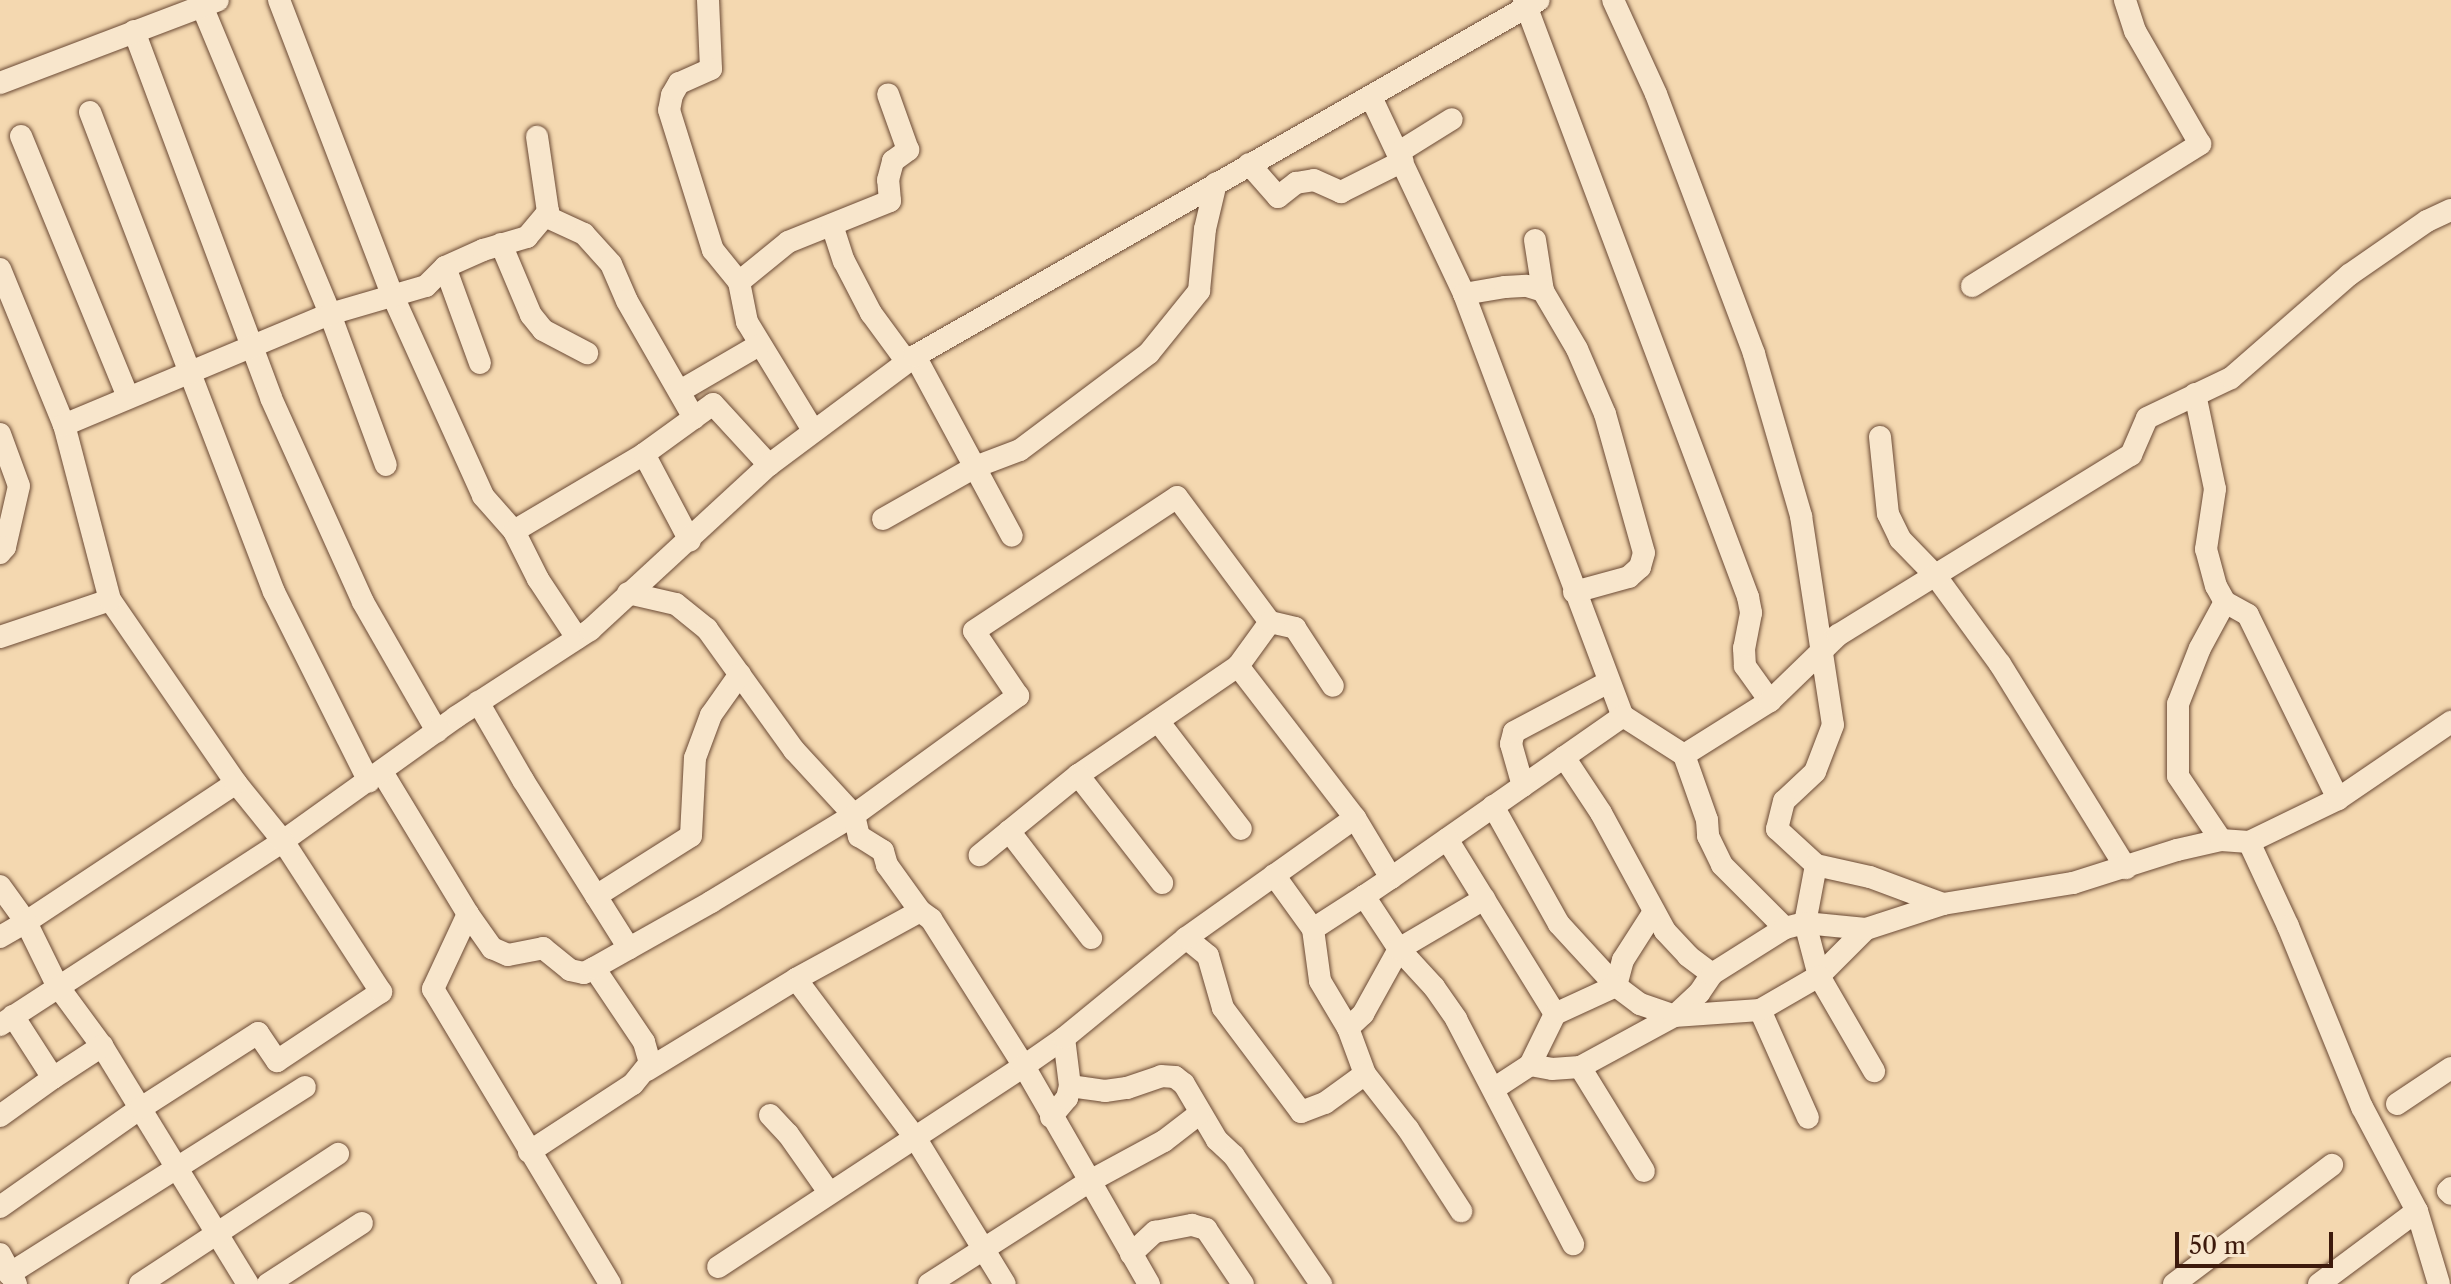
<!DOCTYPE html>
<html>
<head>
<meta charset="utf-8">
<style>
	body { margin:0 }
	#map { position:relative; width:2451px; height:1284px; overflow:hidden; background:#f4d8b0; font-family:"Libre Caslon Text",serif }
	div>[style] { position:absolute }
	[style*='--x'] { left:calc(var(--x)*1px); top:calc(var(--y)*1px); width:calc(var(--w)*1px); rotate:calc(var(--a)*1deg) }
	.roads { filter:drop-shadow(0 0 2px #6b4a35) drop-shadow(0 0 2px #6b4a35) }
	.minor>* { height:22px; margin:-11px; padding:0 11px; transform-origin:11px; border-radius:11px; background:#f8e6cc }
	span { translate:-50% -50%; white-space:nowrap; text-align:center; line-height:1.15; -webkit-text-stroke:7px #f8e6cc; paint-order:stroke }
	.scale { position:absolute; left:2175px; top:1232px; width:158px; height:36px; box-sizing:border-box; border:4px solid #3d1a0c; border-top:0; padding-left:10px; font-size:24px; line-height:28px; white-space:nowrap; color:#3d1a0c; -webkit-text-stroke:6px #f8e6cc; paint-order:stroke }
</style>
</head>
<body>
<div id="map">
	<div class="roads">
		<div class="minor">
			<i style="--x:279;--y:0;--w:315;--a:69"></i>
			<i style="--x:392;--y:294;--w:222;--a:65.7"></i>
			<i style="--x:483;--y:496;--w:47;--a:48.5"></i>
			<i style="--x:708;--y:0;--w:69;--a:87.5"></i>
			<i style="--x:711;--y:69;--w:35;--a:156"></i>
			<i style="--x:679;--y:83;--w:14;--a:120"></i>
			<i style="--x:672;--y:95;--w:15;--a:101"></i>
			<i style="--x:669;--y:110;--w:147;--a:72.6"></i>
			<i style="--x:713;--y:250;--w:41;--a:50.9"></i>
			<i style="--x:739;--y:282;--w:63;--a:-39.2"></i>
			<i style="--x:788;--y:242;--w:110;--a:-21.9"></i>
			<i style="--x:890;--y:201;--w:21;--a:-95"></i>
			<i style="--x:888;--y:180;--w:20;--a:-75"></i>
			<i style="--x:893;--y:161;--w:19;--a:-36"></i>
			<i style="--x:908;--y:150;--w:59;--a:-109.7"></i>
			<i style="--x:1524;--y:0;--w:638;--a:69.43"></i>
			<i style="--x:1748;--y:597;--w:16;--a:79"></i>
			<i style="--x:1751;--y:613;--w:36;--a:101"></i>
			<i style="--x:1744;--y:648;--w:18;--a:87"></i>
			<i style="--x:1745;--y:666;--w:43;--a:54.5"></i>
			<i style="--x:1613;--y:0;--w:103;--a:65.4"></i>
			<i style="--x:1656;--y:94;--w:278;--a:69.3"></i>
			<i style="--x:1754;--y:354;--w:169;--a:73.8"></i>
			<i style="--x:1801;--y:516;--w:211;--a:81.3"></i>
			<i style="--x:1833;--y:725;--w:50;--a:111"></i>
			<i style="--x:1815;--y:772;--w:42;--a:136.9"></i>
			<i style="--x:1784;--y:801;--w:29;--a:104"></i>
			<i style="--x:1777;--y:829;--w:53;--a:42.7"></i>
			<i style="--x:1816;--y:865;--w:55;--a:12.5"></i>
			<i style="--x:1870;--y:877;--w:78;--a:20.3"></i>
			<i style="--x:202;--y:6;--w:334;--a:67.4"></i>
			<i style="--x:330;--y:314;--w:161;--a:69.7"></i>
			<i style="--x:134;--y:31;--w:392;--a:69.5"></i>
			<i style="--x:271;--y:398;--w:224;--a:65.7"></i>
			<i style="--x:363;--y:602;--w:149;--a:60.2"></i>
			<i style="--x:0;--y:83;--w:233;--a:-20.8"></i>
			<i style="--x:1371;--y:97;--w:218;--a:64.7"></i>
			<i style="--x:1464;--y:294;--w:451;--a:69.4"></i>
			<i style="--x:90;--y:112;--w:514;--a:69.03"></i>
			<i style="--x:274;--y:592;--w:212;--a:63.4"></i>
			<i style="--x:21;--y:136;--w:282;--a:67.7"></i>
			<i style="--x:1399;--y:152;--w:62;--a:-31.9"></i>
			<i style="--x:1249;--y:164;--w:44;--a:48.7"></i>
			<i style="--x:1278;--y:197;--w:23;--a:-38"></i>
			<i style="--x:1296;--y:183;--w:18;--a:-9"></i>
			<i style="--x:1314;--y:180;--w:30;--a:24"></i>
			<i style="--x:1341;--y:192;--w:69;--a:-26.6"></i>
			<i style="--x:545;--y:216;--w:43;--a:24.8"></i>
			<i style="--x:584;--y:234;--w:40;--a:48"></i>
			<i style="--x:611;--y:264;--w:40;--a:66.6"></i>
			<i style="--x:627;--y:301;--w:135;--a:60.2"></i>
			<i style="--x:832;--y:225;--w:38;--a:72"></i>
			<i style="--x:844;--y:261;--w:59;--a:62.6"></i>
			<i style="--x:871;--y:313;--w:61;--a:53.7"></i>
			<i style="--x:1535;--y:240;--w:52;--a:81.1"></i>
			<i style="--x:1543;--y:291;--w:67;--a:59.6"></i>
			<i style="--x:1577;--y:349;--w:71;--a:66.7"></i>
			<i style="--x:1605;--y:414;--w:144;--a:74.3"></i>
			<i style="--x:1644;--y:553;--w:15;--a:106"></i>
			<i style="--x:1640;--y:567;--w:15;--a:138"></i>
			<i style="--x:1629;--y:577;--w:57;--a:164.7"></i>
			<i style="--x:501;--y:244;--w:77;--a:67.1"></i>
			<i style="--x:531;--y:315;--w:19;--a:51"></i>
			<i style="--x:543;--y:330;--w:50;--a:27.6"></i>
			<i style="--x:0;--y:269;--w:169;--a:67.7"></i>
			<i style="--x:739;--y:282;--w:41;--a:78.7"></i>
			<i style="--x:747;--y:322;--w:127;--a:58.6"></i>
			<i style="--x:1972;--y:286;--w:269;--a:-31.9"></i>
			<i style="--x:2200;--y:144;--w:130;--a:-119.9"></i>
			<i style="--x:2135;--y:31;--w:33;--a:-108"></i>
			<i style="--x:1464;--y:294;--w:42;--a:-9.7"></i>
			<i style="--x:1505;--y:287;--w:22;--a:-3"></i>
			<i style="--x:1527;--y:286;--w:17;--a:17"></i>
			<i style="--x:915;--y:356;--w:204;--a:61.7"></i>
			<i style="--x:480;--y:363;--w:102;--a:-110"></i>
			<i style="--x:445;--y:267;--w:42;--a:-24.1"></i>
			<i style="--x:483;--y:250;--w:46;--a:-16.5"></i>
			<i style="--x:527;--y:237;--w:33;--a:-50"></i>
			<i style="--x:548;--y:212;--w:76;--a:-98.3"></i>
			<i style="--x:680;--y:391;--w:91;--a:-30.2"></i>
			<i style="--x:2195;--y:394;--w:97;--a:78.1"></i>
			<i style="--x:2215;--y:489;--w:61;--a:98.5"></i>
			<i style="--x:2206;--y:549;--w:38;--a:75"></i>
			<i style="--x:2216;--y:586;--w:18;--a:61"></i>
			<i style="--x:2225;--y:602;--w:26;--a:29"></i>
			<i style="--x:2248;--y:615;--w:205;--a:63.9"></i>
			<i style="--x:2338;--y:799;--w:99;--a:154.2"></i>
			<i style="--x:0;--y:434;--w:55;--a:69.9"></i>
			<i style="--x:19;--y:486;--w:63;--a:102.9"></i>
			<i style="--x:5;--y:547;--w:8;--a:130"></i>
			<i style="--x:1880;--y:437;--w:77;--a:84.1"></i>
			<i style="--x:1888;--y:514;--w:28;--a:64"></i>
			<i style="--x:1900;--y:539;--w:50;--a:45.8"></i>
			<i style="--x:1935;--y:575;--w:110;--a:53.9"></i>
			<i style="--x:2000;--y:664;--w:240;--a:58.3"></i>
			<i style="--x:644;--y:454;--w:98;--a:62.1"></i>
			<i style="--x:883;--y:519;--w:106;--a:-29.5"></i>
			<i style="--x:975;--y:467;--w:48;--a:-20.7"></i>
			<i style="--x:1020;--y:450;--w:161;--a:-36.9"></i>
			<i style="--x:1149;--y:353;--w:80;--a:-51.1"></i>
			<i style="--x:1199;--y:291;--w:62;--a:-84.5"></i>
			<i style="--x:1205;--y:229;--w:47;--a:-76.6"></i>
			<i style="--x:628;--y:593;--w:49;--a:12.9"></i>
			<i style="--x:676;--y:604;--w:40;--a:39"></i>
			<i style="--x:707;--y:629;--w:149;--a:54.3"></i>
			<i style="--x:794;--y:750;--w:88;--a:47.3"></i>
			<i style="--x:854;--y:815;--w:203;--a:-36"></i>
			<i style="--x:1018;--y:696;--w:78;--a:-124.1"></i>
			<i style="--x:974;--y:631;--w:243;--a:-33.4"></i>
			<i style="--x:1177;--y:497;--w:156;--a:53.4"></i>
			<i style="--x:1270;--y:622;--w:54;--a:126"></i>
			<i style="--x:1238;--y:666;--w:194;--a:145.7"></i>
			<i style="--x:1078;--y:775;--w:127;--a:140.8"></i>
			<i style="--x:1270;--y:622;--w:26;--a:13"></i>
			<i style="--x:1295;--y:628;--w:69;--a:56.8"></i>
			<i style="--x:0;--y:637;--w:116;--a:-18.6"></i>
			<i style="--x:577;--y:638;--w:71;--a:-123.5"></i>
			<i style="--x:538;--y:579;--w:54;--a:-116.6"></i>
			<i style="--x:514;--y:531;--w:151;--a:-30.6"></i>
			<i style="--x:644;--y:454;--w:85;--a:-35.9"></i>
			<i style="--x:713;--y:404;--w:83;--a:47.4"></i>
			<i style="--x:1238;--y:666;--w:192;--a:52.4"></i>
			<i style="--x:1355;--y:818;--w:70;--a:59"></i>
			<i style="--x:1391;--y:878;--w:283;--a:-34.9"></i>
			<i style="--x:1623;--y:716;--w:72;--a:32.6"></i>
			<i style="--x:1684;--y:755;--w:69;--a:70.5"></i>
			<i style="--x:1707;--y:820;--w:16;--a:86"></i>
			<i style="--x:1708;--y:836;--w:32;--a:64"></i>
			<i style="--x:1722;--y:865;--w:89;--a:45"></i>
			<i style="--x:478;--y:702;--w:90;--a:60"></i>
			<i style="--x:523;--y:780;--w:199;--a:57.8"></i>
			<i style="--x:1158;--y:721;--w:136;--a:52.5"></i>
			<i style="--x:1684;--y:755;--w:102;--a:-32.1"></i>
			<i style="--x:1770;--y:701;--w:95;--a:-44.1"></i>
			<i style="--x:1838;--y:635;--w:344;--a:-31.6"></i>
			<i style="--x:2131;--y:455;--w:40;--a:-66.6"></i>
			<i style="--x:2147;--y:418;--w:93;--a:-25.5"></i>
			<i style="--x:2231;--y:378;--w:157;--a:-41.1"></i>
			<i style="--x:2349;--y:275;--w:95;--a:-34.7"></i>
			<i style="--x:2427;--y:221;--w:26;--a:-25"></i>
			<i style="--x:1564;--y:757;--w:67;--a:56.5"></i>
			<i style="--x:1601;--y:813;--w:134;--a:61.5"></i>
			<i style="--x:1665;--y:931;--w:34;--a:47"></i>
			<i style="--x:1688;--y:956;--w:30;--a:37"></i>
			<i style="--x:1712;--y:974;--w:23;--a:124"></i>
			<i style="--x:1699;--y:993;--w:34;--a:137"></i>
			<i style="--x:1674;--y:1016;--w:107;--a:151.5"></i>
			<i style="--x:382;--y:772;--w:166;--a:58.8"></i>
			<i style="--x:468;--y:914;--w:83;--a:115"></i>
			<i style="--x:433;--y:989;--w:344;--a:59"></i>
			<i style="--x:1078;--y:775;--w:137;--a:52.1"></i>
			<i style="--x:236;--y:783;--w:252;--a:146.5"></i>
			<i style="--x:26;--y:922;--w:70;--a:63.8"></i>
			<i style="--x:57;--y:985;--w:76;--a:53.6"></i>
			<i style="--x:102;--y:1046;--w:279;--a:58.5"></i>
			<i style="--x:1523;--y:786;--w:44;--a:-105.9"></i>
			<i style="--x:1511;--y:744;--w:12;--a:-76"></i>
			<i style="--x:1514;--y:732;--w:107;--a:-27.8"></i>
			<i style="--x:2338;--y:799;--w:137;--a:-34.3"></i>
			<i style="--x:1493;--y:806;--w:135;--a:60.8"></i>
			<i style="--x:1559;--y:924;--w:84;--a:47.4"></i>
			<i style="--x:1009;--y:831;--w:135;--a:52.5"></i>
			<i style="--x:1447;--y:839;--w:206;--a:58.3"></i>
			<i style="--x:2221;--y:840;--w:77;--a:-123.9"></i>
			<i style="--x:2178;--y:776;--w:72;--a:-90"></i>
			<i style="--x:2178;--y:704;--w:60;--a:-68.6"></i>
			<i style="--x:2200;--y:648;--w:52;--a:-61.5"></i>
			<i style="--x:1816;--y:865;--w:59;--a:100.7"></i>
			<i style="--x:1805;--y:923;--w:55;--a:75.2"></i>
			<i style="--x:1819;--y:976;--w:66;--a:-45"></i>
			<i style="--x:1866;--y:929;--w:81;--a:-18"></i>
			<i style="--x:1943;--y:904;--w:132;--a:-9.2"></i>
			<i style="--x:2073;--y:883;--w:109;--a:-17.6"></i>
			<i style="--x:2177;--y:850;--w:45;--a:-12.8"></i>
			<i style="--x:2221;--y:840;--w:28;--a:4"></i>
			<i style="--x:2249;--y:842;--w:93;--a:65.1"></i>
			<i style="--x:2288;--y:926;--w:196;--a:67.8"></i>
			<i style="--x:2362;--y:1107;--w:118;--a:62.1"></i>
			<i style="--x:2417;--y:1211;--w:76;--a:73.2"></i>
			<i style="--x:1274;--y:875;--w:67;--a:54.2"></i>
			<i style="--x:1313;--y:929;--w:52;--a:82.3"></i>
			<i style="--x:1320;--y:981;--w:55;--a:59.2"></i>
			<i style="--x:1391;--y:878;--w:32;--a:146"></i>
			<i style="--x:1364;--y:896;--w:64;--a:56.6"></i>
			<i style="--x:1399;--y:949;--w:52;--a:47.4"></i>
			<i style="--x:1434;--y:987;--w:39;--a:55"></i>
			<i style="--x:1456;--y:1019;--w:254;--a:62.5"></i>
			<i style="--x:0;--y:886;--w:44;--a:54.2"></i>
			<i style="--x:26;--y:922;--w:30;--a:150"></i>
			<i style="--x:596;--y:896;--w:112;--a:-32.3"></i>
			<i style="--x:691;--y:836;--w:78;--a:-87.1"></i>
			<i style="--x:695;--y:758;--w:46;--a:-69.6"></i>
			<i style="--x:711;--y:715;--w:50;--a:-54.7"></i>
			<i style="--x:468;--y:914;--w:42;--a:54.8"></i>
			<i style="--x:492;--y:948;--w:17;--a:24"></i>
			<i style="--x:508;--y:955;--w:36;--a:-11"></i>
			<i style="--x:543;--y:948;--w:35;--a:39"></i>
			<i style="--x:570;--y:970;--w:14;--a:12"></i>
			<i style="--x:584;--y:973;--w:11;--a:-27"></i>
			<i style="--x:1313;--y:929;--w:61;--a:-32.9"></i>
			<i style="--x:1186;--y:938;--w:28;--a:39"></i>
			<i style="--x:1208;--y:956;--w:54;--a:73.9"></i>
			<i style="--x:1223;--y:1008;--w:130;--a:53.1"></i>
			<i style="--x:1301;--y:1112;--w:26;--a:-21"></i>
			<i style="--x:1325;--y:1103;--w:49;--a:-35.9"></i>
			<i style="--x:1365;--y:1074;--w:49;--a:-110.3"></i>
			<i style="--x:1348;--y:1028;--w:21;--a:-43"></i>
			<i style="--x:1363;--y:1014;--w:74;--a:-61"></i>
			<i style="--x:1399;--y:949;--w:99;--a:-30.5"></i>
			<i style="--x:1712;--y:974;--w:86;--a:-32.2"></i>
			<i style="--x:1785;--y:928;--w:21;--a:-14"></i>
			<i style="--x:1805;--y:923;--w:61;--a:5.6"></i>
			<i style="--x:796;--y:979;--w:200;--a:53.1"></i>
			<i style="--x:916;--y:1139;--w:170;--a:58.5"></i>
			<i style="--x:1616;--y:986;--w:27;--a:-75"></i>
			<i style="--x:1623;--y:960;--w:56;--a:-57.4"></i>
			<i style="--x:1760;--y:1010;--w:118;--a:66"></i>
			<i style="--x:0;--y:1025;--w:338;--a:-33"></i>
			<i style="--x:283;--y:841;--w:213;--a:-35.6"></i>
			<i style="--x:456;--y:717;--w:160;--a:-33"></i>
			<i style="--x:590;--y:630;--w:243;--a:-42.7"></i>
			<i style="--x:769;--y:465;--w:182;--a:-36.7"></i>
			<i style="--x:915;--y:356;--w:718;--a:-29.71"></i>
			<i style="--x:1530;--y:1065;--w:22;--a:10"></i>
			<i style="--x:1552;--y:1069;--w:28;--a:-4"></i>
			<i style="--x:1580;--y:1067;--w:122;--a:58.4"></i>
			<i style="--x:647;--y:1070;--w:175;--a:-31.4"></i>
			<i style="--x:796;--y:979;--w:141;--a:-28.7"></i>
			<i style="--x:920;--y:911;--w:14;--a:36"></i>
			<i style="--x:931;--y:919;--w:174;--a:57.7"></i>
			<i style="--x:1024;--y:1066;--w:366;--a:146.7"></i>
			<i style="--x:1365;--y:1074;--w:70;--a:52"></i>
			<i style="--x:1408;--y:1129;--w:98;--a:57.1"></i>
			<i style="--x:53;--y:1078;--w:59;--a:-33.1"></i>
			<i style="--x:1070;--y:1086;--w:35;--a:8"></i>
			<i style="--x:1105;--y:1091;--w:22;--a:-8"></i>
			<i style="--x:1127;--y:1088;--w:36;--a:-19"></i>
			<i style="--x:1161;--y:1076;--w:14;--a:4"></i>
			<i style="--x:1175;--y:1077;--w:11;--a:38"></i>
			<i style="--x:1184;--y:1084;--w:65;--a:59.5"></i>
			<i style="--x:1217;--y:1140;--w:23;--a:43"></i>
			<i style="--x:1234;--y:1156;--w:155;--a:55.8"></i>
			<i style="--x:1495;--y:1088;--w:42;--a:-33.3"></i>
			<i style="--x:1530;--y:1065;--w:57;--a:-63.9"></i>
			<i style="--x:1555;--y:1014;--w:67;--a:-24.7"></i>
			<i style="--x:1616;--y:986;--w:30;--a:37"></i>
			<i style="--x:1640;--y:1004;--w:36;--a:19"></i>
			<i style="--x:1674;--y:1016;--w:86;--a:-4"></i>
			<i style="--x:1760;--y:1010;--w:68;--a:-30"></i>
			<i style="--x:1819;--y:976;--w:110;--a:59.9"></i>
			<i style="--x:2397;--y:1104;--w:65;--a:-33.7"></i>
			<i style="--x:770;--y:1115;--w:26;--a:47"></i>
			<i style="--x:788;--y:1134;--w:70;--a:54.9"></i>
			<i style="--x:0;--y:1116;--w:65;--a:-35.6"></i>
			<i style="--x:53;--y:1078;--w:74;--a:-122.8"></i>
			<i style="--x:1051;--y:1117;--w:25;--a:-50"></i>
			<i style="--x:1067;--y:1098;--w:12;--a:-76"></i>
			<i style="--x:1070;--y:1086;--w:48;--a:-97.1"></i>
			<i style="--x:529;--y:1152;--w:124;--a:-33.2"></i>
			<i style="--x:633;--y:1084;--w:27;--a:-51"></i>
			<i style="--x:650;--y:1063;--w:22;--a:-106"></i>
			<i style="--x:644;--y:1042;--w:89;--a:-124"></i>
			<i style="--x:594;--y:968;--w:134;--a:-29.4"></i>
			<i style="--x:711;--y:902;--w:167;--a:-31.3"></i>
			<i style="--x:854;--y:815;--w:22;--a:77"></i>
			<i style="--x:859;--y:836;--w:28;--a:32"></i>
			<i style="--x:883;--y:851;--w:15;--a:74"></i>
			<i style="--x:887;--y:865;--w:57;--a:54.3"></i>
			<i style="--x:2451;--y:1188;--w:4;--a:135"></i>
			<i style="--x:2448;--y:1191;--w:4;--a:45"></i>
			<i style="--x:0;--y:1207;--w:172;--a:-35.1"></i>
			<i style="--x:141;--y:1108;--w:139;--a:-32.7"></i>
			<i style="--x:258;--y:1033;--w:34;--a:56"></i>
			<i style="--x:277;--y:1061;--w:125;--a:-33.6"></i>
			<i style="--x:381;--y:992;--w:180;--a:-123"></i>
			<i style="--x:283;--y:841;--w:75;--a:-129"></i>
			<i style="--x:236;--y:783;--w:222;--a:-124.5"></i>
			<i style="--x:110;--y:600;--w:181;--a:-104.7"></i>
			<i style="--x:64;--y:425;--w:288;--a:-22.7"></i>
			<i style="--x:330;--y:314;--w:100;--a:-16.3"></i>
			<i style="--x:426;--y:286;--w:27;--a:-45"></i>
			<i style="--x:0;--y:1254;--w:34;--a:62"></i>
			<i style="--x:1131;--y:1254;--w:33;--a:-43"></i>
			<i style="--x:1155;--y:1232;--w:38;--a:-11"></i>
			<i style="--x:1192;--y:1225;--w:15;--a:16"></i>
			<i style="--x:1206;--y:1229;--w:66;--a:56.1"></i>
			<i style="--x:9;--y:1274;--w:350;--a:-32.3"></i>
			<i style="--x:140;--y:1284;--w:237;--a:-33.3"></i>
			<i style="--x:268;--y:1284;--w:112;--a:-33"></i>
			<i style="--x:929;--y:1284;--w:191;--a:-32.6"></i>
			<i style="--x:1090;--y:1181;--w:133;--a:-119.9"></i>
			<i style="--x:1024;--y:1066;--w:49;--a:-35"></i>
			<i style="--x:1064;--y:1038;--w:158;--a:-39.3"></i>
			<i style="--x:1186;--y:938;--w:207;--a:-35.4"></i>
			<i style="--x:1149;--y:1284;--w:119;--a:-119.8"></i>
			<i style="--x:1090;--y:1181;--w:84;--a:-28.4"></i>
			<i style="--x:1164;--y:1141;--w:44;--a:-37.6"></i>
			<i style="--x:2174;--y:1284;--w:198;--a:-37"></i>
			<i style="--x:2319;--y:1284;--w:122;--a:-36.7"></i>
		</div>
	</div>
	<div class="scale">50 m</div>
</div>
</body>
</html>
